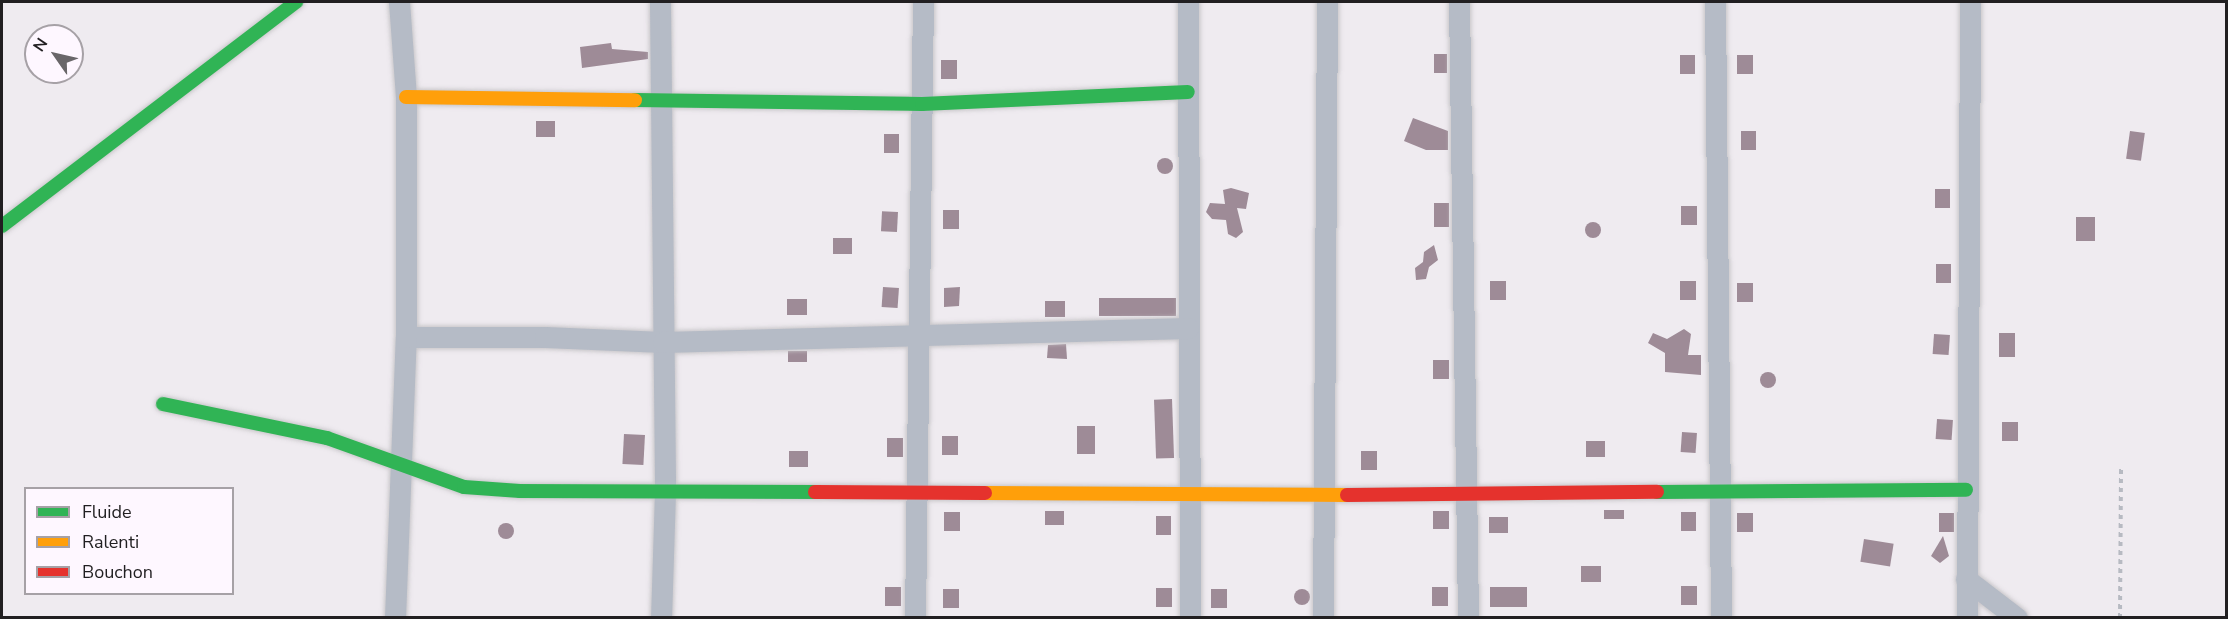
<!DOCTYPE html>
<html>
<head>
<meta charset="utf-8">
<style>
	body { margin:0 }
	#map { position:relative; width:2228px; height:619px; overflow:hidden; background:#efebf0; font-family:"Nunito Sans",sans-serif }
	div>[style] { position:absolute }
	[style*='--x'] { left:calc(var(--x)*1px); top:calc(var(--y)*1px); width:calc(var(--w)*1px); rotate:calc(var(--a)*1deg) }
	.building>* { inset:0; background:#9e8b97; transform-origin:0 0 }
	.round { border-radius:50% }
	.path>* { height:4px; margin-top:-2px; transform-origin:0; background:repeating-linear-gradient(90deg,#b7bac2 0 4.5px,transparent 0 9px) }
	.roads { filter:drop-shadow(0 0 2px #c9c7ca) drop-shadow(0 0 2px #c9c7ca) }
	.street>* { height:21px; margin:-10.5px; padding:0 10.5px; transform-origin:10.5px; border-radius:10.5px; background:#b5bbc6 }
	.fast>* { height:14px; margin:-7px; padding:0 7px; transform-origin:7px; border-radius:7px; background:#30b455 }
	.slow>* { height:14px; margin:-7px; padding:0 7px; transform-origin:7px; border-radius:7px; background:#ff9f0a }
	.jam>* { height:14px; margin:-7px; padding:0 7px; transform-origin:7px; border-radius:7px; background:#e5322d }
	span { translate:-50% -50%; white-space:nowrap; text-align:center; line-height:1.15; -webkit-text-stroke:6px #fef7ff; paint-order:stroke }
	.frame { position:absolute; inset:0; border:3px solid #211f21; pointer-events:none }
	.legend { position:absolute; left:24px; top:487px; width:210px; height:108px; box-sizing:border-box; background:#fef7ff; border:2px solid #a6a1a6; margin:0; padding:8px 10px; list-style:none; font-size:18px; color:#211f21 }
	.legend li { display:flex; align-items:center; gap:12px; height:30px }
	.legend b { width:30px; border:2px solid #a6a1a6 }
	.north { position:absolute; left:24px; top:24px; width:60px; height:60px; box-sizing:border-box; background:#fef7ff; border:2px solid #a6a1a6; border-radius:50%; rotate:304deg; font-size:16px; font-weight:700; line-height:24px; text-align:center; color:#211f21 }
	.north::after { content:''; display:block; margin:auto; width:21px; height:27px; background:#696669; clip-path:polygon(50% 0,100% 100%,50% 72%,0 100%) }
</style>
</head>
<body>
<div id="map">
	<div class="building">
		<i style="clip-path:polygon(611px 43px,612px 49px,648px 52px,648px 59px,582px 68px,580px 47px)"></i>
		<i style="left:1434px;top:54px;width:13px;height:19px"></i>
		<i style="left:1680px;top:55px;width:15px;height:19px"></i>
		<i style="left:1737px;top:55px;width:16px;height:19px"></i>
		<i style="left:941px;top:60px;width:16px;height:19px"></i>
		<i style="clip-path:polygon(1413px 118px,1448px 131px,1448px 150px,1426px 150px,1404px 141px)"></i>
		<i style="left:536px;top:121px;width:19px;height:16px"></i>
		<i style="left:1741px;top:131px;width:15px;height:19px"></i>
		<i style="left:2130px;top:131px;width:15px;height:28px;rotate:8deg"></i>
		<i style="left:884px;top:134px;width:15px;height:19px"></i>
		<i class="round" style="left:1157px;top:158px;width:16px;height:16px"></i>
		<i style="clip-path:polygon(1231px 188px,1249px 193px,1246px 209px,1237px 208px,1243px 232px,1236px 238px,1228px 234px,1226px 220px,1212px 219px,1206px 212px,1210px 203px,1225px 204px,1223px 190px)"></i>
		<i style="left:1935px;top:189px;width:15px;height:19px"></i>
		<i style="left:1434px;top:203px;width:15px;height:24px"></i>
		<i style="left:1681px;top:206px;width:16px;height:19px"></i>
		<i style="left:943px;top:210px;width:16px;height:19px"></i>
		<i style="left:898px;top:212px;width:20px;height:16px;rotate:93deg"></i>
		<i style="left:2076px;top:217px;width:19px;height:24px"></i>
		<i class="round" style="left:1585px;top:222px;width:16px;height:16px"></i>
		<i style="left:833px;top:238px;width:19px;height:16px"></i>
		<i style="clip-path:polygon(1434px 245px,1438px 260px,1429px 267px,1426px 279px,1416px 280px,1415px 268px,1423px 262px,1424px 252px)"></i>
		<i style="left:1936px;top:264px;width:15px;height:19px"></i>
		<i style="left:1490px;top:281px;width:16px;height:19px"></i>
		<i style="left:1680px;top:281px;width:16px;height:19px"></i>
		<i style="left:1737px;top:283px;width:16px;height:19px"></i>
		<i style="left:883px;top:287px;width:16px;height:20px;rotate:4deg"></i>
		<i style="clip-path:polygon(960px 287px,959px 306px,944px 307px,944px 288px)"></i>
		<i style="left:1176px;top:298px;width:18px;height:77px;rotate:90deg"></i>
		<i style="left:787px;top:299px;width:20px;height:16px"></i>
		<i style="left:1045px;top:301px;width:20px;height:16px"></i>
		<i style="clip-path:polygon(1684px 329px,1691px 334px,1688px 355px,1701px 355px,1701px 375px,1665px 372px,1665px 353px,1648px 343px,1653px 333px,1667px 339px)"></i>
		<i style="left:1999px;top:333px;width:16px;height:24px"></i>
		<i style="left:1934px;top:334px;width:16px;height:20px;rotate:4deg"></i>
		<i style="clip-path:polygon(1066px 344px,1067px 359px,1047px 358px,1048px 345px)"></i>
		<i style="left:788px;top:351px;width:19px;height:11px"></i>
		<i style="left:1433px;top:360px;width:16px;height:19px"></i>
		<i class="round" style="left:1760px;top:372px;width:16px;height:16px"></i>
		<i style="left:1172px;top:399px;width:59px;height:18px;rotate:88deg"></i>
		<i style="left:1937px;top:419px;width:16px;height:20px;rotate:4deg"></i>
		<i style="left:2002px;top:422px;width:16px;height:19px"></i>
		<i style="left:1077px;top:426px;width:18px;height:28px"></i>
		<i style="left:1682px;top:432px;width:15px;height:20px;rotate:4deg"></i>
		<i style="left:624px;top:434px;width:21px;height:30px;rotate:3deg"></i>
		<i style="left:942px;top:436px;width:16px;height:19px"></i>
		<i style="left:887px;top:438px;width:16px;height:19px"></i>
		<i style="left:1586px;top:441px;width:19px;height:16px"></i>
		<i style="left:789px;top:451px;width:19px;height:16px"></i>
		<i style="left:1361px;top:451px;width:16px;height:19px"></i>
		<i style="left:1604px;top:510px;width:20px;height:9px"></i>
		<i style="left:1045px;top:511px;width:19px;height:14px"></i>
		<i style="left:1433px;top:511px;width:16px;height:18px"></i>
		<i style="left:944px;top:512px;width:16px;height:19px"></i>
		<i style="left:1681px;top:512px;width:15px;height:19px"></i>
		<i style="left:1737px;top:513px;width:16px;height:19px"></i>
		<i style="left:1939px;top:513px;width:15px;height:19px"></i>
		<i style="left:1156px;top:516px;width:15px;height:19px"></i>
		<i style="left:1508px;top:517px;width:16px;height:19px;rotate:90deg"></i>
		<i class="round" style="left:498px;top:523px;width:16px;height:16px"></i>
		<i style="clip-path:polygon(1943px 536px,1949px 556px,1940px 563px,1931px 556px)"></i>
		<i style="left:1864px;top:539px;width:30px;height:23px;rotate:9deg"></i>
		<i style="left:1581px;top:566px;width:20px;height:16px"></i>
		<i style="left:1681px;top:586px;width:16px;height:19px"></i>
		<i style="left:885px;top:587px;width:16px;height:19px"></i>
		<i style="left:1432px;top:587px;width:16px;height:19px"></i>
		<i style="left:1490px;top:587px;width:37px;height:20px"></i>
		<i style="left:1156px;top:588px;width:16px;height:19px"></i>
		<i style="left:943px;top:589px;width:16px;height:19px"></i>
		<i style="left:1211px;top:589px;width:16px;height:19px"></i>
		<i class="round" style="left:1294px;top:589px;width:16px;height:16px"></i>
	</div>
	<div class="path">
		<i style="--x:2120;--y:618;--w:149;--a:-89.6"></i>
	</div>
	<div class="roads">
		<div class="street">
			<i style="--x:660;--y:2;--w:490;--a:89.4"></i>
			<i style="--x:665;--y:492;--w:126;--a:91.8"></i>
			<i style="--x:1188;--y:2;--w:616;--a:89.81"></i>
			<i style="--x:1459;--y:2;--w:616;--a:89.16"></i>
			<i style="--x:1715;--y:2;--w:616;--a:89.44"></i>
			<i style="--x:406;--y:337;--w:139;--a:0"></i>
			<i style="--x:545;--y:337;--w:118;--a:2.4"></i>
			<i style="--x:663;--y:342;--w:525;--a:-1.53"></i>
			<i style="--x:1966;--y:579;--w:64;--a:37.4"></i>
			<i style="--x:395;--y:618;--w:281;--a:-87.8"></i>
			<i style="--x:406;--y:337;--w:240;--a:-90"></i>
			<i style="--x:406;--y:97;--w:95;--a:-94.2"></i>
			<i style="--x:915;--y:618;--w:616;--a:-89.26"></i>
			<i style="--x:1323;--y:618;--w:616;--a:-89.63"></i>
			<i style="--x:1967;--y:618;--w:616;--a:-89.72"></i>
		</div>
		<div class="fast">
			<i style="--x:635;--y:100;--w:287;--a:0.8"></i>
			<i style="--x:922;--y:104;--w:266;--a:-2.6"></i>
			<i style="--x:2;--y:226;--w:370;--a:-37.3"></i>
			<i style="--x:163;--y:404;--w:167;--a:11.7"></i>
			<i style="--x:327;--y:438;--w:145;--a:19.7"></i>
			<i style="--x:464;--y:487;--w:56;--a:4.1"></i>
			<i style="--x:520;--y:491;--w:295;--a:0.2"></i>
			<i style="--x:1657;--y:492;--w:309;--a:-0.4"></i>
		</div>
		<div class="slow">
			<i style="--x:406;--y:97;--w:229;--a:0.8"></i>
			<i style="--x:985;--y:493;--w:362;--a:0.3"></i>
		</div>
		<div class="jam">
			<i style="--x:815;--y:492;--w:170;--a:0.3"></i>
			<i style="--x:1347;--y:495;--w:310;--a:-0.6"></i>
		</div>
	</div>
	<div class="frame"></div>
	<ul class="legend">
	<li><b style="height:8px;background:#30b455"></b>Fluide</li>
	<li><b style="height:8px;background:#ff9f0a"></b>Ralenti</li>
	<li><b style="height:8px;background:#e5322d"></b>Bouchon</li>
	</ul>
	<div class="north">N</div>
</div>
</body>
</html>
